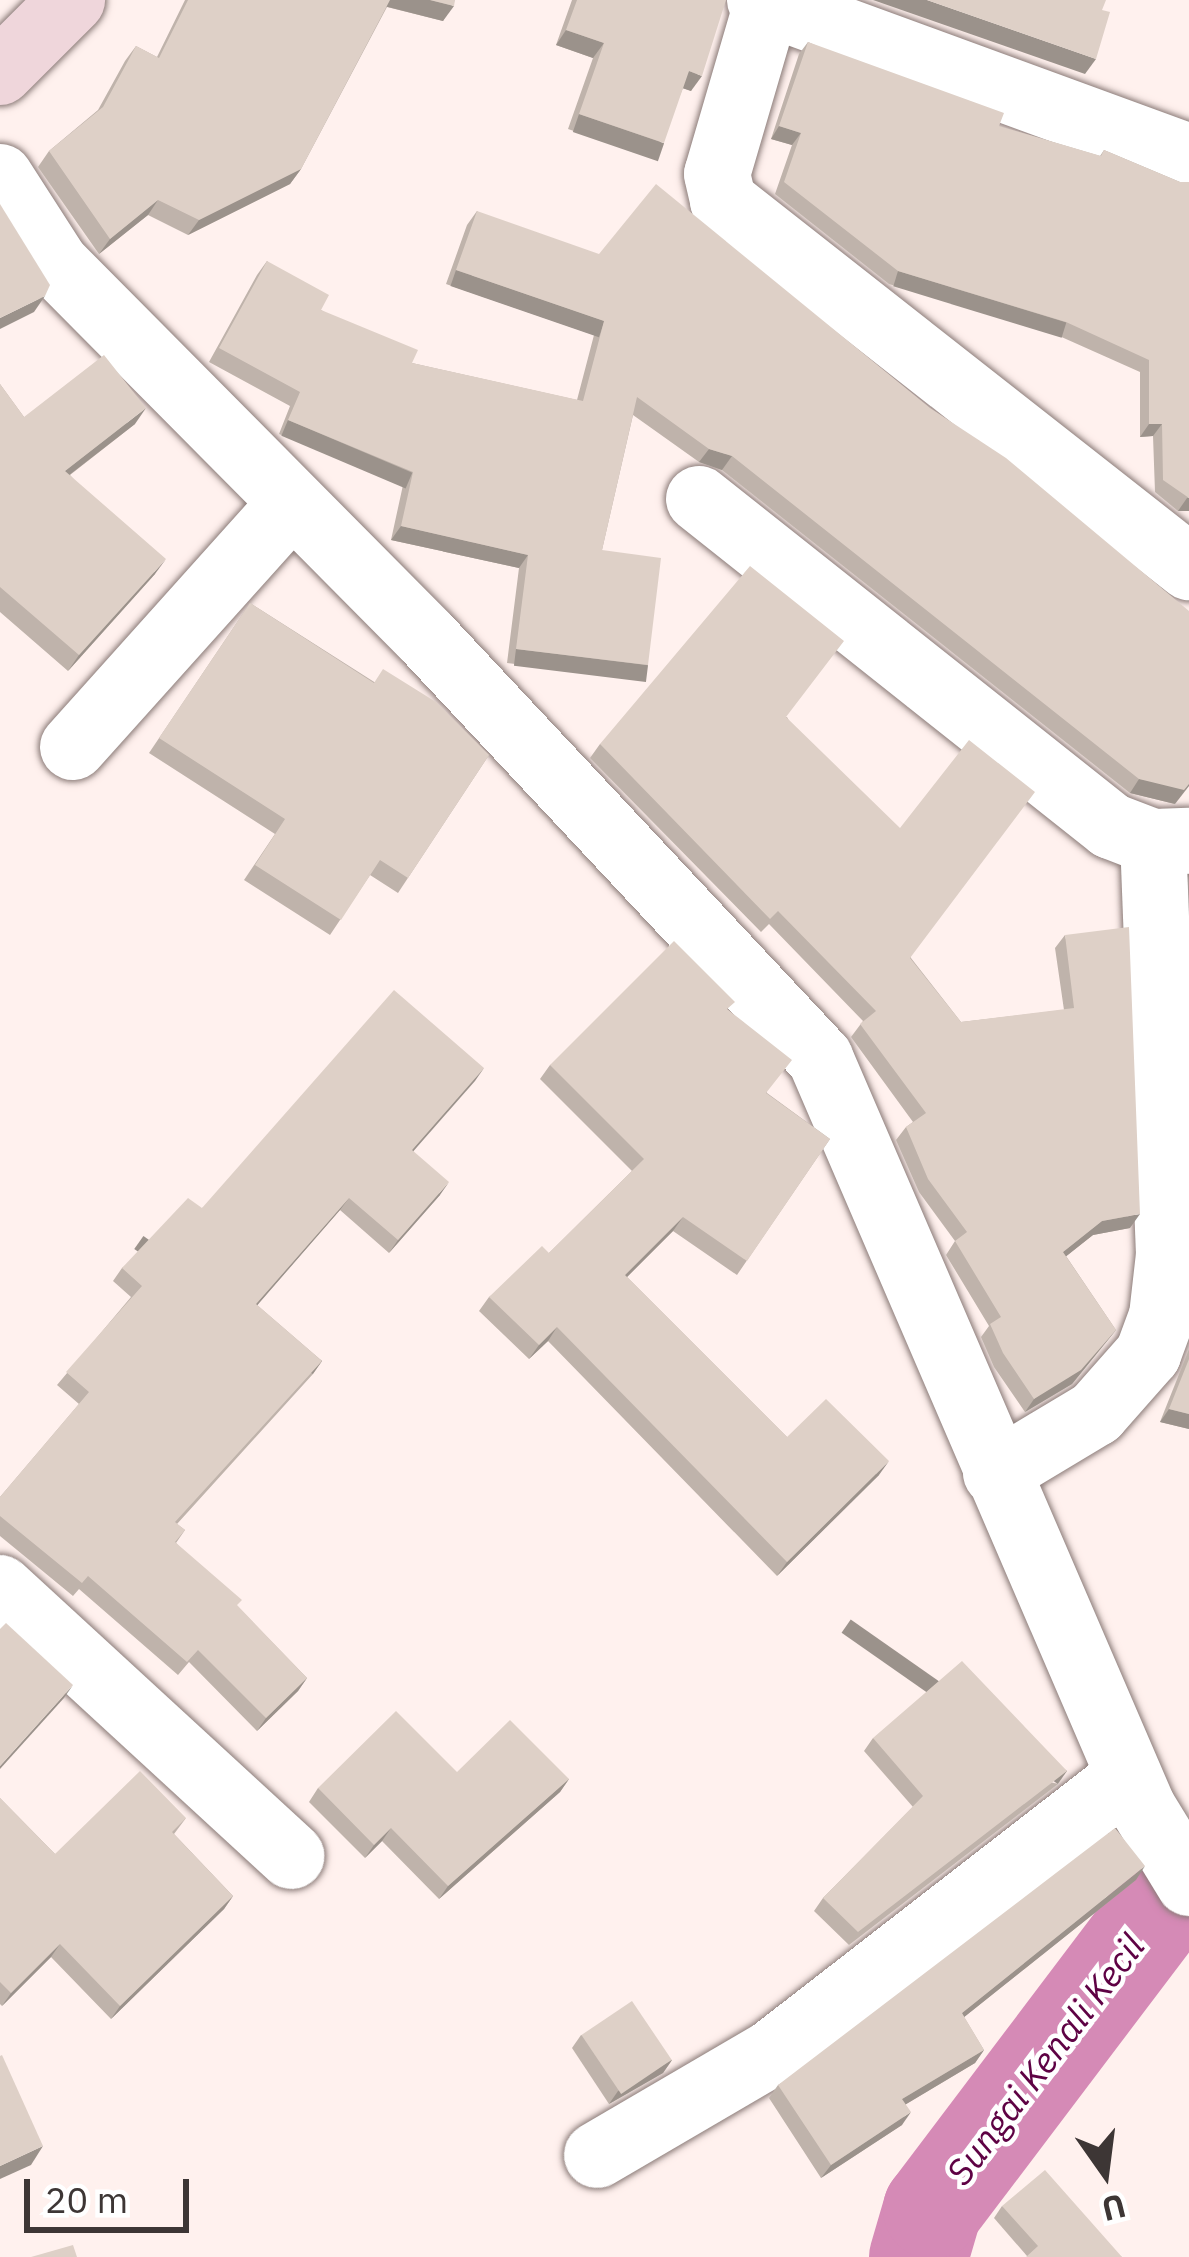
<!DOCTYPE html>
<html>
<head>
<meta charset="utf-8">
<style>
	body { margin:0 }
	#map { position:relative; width:1189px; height:2257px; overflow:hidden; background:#fff1ee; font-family:"IBM Plex Sans",sans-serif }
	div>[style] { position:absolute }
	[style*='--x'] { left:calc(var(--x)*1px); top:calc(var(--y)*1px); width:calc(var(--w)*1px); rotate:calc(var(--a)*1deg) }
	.river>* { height:99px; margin:-49.5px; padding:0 49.5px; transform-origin:49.5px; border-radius:49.5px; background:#d58ab6 }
	.roads { filter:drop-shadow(0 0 3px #8b7b78) drop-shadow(0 0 3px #8b7b78) }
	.street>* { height:66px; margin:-33px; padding:0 33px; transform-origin:33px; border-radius:33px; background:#fff }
	.secondary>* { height:66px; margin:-33px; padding:0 33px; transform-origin:33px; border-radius:33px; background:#efd6db }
	.wall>* { inset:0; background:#bfb3ab }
	.shaded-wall>* { inset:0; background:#9b928b; transform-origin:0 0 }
	.building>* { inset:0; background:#ded0c7; transform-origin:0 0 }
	span { translate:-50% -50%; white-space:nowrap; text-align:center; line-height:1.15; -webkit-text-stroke:9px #fff; paint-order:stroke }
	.water-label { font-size:36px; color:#5e0244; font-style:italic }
	.north { position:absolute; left:1045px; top:2113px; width:120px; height:120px; -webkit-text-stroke:9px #fff; paint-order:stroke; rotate:166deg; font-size:33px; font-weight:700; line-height:48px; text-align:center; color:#3d3635 }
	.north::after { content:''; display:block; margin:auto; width:42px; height:54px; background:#3d3635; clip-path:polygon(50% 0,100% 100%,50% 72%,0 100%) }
	.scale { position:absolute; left:24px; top:2179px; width:165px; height:54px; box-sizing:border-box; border:6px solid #3d3635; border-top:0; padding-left:15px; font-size:36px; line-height:42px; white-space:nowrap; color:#3d3635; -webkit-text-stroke:9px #fff; paint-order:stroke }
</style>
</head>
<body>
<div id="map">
	<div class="river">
		<i style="--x:918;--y:2257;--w:50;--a:-73.7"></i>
		<i style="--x:932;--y:2209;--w:426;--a:-52.9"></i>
	</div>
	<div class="roads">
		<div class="street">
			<i style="--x:760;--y:0;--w:457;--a:20.1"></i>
			<i style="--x:768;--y:0;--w:181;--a:106.3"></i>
			<i style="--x:717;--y:174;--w:28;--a:77"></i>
			<i style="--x:723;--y:201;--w:593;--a:38.15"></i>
			<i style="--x:0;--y:177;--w:103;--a:57.2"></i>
			<i style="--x:56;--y:264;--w:525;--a:45.23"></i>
			<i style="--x:426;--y:637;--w:577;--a:46.9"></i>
			<i style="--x:820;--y:1058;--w:817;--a:66.7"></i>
			<i style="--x:1143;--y:1808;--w:88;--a:58.5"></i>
			<i style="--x:699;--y:499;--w:526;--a:38.44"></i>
			<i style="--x:1111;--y:826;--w:45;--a:20.9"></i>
			<i style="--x:1153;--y:842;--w:36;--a:-2"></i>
			<i style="--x:73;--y:747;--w:328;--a:-48.1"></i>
			<i style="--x:996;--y:1473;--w:117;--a:-31"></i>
			<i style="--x:1096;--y:1413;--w:79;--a:-48.6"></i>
			<i style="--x:1148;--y:1354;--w:40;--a:-69.8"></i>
			<i style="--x:1162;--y:1316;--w:61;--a:-83.5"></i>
			<i style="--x:1169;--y:1255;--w:413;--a:-92.2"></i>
			<i style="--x:0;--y:1588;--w:396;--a:42.6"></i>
			<i style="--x:597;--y:2155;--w:204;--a:-30.3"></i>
			<i style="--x:773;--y:2052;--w:450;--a:-37.8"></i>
		</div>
		<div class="secondary">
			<i style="--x:0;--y:72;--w:102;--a:-45"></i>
		</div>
	</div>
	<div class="wall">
		<i style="clip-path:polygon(185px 0,455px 0,443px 21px,387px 7px,301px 169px,290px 184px,188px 235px,148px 215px,99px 254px,38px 167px,49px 151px,98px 110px,125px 61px,136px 46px,157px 57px)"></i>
		<i style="clip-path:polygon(572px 0,726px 0,691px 91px,683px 88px,653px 158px,568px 129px,593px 58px,556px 45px)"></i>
		<i style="clip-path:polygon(808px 42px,999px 126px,1100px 156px,1104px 150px,1180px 182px,1189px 511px,1178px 511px,1155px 492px,1153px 436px,1140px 437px,1140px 372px,1057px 335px,889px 284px,775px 194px,792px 145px,771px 139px,799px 54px)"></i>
		<i style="clip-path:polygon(477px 211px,1175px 804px,1130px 793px,722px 470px,699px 462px,633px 415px,602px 550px,648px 665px,638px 679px,507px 663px,519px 568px,391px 540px,403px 485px,279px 434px,290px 406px,209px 362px,257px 275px,267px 261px,321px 310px,412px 363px,577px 400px,594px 335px,446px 284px,467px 225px)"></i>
		<i style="clip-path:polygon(0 384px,24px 417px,135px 424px,70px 475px,155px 574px,68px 671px,0 612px)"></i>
		<i style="clip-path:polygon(250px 603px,489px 755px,398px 893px,370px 875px,330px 935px,244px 880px,275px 834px,149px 753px)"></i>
		<i style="clip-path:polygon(787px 717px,911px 958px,961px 1022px,1064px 1010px,1055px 948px,1065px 935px,1130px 1228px,1093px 1235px,1066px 1256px,1116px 1330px,1072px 1384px,1025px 1412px,994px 1367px,981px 1337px,989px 1326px,946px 1255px,955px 1241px,919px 1192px,896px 1140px,906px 1127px,913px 1122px,851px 1037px,863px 1021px,769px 924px,761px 932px,590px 758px,600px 744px)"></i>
		<i style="clip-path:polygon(729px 1011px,767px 1093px,830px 1139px,737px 1275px,673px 1231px,627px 1277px,787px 1437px,879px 1475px,777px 1576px,548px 1341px,529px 1359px,479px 1311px,489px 1297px,549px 1253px,632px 1171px,540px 1079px,550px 1065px)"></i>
		<i style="clip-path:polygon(484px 1068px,413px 1151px,440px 1195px,389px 1253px,340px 1210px,257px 1305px,322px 1361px,313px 1374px,177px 1524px,185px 1530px,176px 1543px,307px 1678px,298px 1691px,257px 1731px,189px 1662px,178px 1675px,79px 1589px,73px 1596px,0 1536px,0 1497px,79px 1404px,57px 1385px,131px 1297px,113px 1281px,122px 1268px,202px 1208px)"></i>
		<i style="clip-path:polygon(1189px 1349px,1189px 1429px,1160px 1422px)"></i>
		<i style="clip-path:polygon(873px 1738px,1058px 1784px,849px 1945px,814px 1911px,823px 1898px,913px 1807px,864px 1751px)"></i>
		<i style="clip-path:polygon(457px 1772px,569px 1779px,560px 1792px,439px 1899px,382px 1841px,365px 1858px,309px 1802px,318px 1788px)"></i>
		<i style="clip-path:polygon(0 1798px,55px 1854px,186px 1818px,174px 1834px,233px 1896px,224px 1909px,111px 2019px,51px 1957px,2px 2006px,0 2004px)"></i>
		<i style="clip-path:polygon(1136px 1880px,964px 2017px,984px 2050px,975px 2063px,906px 2104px,902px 2125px,821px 2178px,769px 2098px,778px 2085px)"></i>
		<i style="clip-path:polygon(581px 2035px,672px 2060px,663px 2073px,609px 2104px,572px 2048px)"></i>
		<i style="clip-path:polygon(1002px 2206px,1122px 2257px,1027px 2256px,994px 2218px)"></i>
	</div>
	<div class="shaded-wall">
		<i style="clip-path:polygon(388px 0,430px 0,454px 6px,443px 21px,384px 6px)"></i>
		<i style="clip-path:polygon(873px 0,927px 0,1096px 59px,1085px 74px)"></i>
		<i style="clip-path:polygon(566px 30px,604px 43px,593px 58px,556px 45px)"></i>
		<i style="clip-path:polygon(689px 71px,702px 76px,691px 91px,679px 87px)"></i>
		<i style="left:579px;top:114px;width:90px;height:19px;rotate:19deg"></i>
		<i style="clip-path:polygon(779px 126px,801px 133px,792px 145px,771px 139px)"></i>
		<i style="clip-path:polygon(301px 169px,290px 184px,188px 235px,199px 220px)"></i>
		<i style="clip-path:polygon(158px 200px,148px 215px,99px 254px,110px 239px)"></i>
		<i style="left:456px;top:270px;width:157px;height:17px;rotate:19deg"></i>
		<i style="left:898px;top:271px;width:176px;height:16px;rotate:17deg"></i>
		<i style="clip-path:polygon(45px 296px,34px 312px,0 329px,0 318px)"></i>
		<i style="clip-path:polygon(146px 408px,135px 424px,55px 486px,65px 471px)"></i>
		<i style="left:288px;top:420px;width:135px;height:17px;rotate:23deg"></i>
		<i style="clip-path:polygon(1149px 424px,1162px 424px,1153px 436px,1140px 437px)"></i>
		<i style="clip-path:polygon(709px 449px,732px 456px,722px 470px,699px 462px)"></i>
		<i style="clip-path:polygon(1187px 498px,1189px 498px,1189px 511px,1178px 511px)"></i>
		<i style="clip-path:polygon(401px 526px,528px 555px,519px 568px,391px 540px)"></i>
		<i style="clip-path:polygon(166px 559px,155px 574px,68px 671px,79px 655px)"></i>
		<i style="left:516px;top:649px;width:133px;height:17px;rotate:7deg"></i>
		<i style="clip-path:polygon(1139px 779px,1189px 784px,1189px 786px,1175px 804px,1130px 793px)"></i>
		<i style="clip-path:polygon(484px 1068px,475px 1081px,403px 1163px,412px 1150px)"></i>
		<i style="clip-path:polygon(449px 1182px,440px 1195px,389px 1253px,398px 1240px)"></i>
		<i style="clip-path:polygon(349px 1198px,340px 1210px,247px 1317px,256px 1304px)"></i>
		<i style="clip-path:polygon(1140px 1214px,1130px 1228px,1093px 1235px,1054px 1266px,1063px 1252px,1102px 1221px)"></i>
		<i style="clip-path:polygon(683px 1217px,673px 1231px,615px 1289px,625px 1275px)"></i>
		<i style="clip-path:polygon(557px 1327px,548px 1341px,529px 1359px,539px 1345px)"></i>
		<i style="clip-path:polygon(1116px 1330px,1072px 1384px,1025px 1412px,1034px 1399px)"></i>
		<i style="left:322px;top:1361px;width:16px;height:218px;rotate:125deg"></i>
		<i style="clip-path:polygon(1169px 1409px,1189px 1414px,1189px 1429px,1160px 1422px)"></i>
		<i style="clip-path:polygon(889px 1461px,879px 1475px,777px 1576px,787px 1562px)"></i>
		<i style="clip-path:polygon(307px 1678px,298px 1691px,257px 1731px,266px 1718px)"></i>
		<i style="clip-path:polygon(73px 1685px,64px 1698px,0 1769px,0 1766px)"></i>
		<i style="left:1067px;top:1771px;width:16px;height:264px;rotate:125deg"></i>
		<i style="clip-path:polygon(569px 1779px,560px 1792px,439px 1899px,448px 1886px)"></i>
		<i style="clip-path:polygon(391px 1828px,382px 1841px,365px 1858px,374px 1845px)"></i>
		<i style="clip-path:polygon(1145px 1866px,1136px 1880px,953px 2026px,962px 2013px)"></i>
		<i style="clip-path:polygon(233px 1896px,224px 1909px,111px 2019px,120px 2006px)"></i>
		<i style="clip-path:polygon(60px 1944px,51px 1957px,2px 2006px,11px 1993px)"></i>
		<i style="clip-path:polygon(984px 2050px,975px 2063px,893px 2112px,902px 2099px)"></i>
		<i style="clip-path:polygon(672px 2060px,663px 2073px,609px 2104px,618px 2091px)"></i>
		<i style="clip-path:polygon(911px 2112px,902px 2125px,821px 2178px,831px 2165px)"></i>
		<i style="clip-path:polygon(43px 2146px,31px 2165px,0 2179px,0 2166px)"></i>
	</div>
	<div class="building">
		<i style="clip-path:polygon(188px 0,390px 0,301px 169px,199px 220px,158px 200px,110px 239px,49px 151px,103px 107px,136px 46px,159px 58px)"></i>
		<i style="clip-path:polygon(430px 0,455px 0,454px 6px)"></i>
		<i style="clip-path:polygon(577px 0,726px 0,702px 76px,689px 71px,664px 143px,579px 114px,604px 43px,566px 30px)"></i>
		<i style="clip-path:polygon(927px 0,1106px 0,1102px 10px,1110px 12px,1096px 59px)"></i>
		<i style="clip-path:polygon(808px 42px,1004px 113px,999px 126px,1101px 156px,1104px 150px,1180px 182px,1189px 182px,1189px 498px,1163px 480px,1162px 424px,1149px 424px,1149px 360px,1066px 322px,898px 271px,784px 182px,801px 133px,779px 126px)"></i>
		<i style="clip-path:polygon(656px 184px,930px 408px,1006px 458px,1189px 611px,1189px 784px,1184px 790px,1139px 779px,732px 456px,709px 449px,637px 397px,602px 550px,661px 558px,648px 665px,516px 649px,528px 555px,401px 526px,413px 472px,288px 420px,300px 392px,219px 348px,267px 261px,329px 295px,321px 310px,418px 350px,412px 363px,583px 401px,604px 321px,456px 270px,477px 211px,599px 254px)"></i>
		<i style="clip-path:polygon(0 204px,50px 285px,45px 296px,0 318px)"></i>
		<i style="clip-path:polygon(104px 355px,146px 408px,65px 471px,166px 559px,79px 655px,0 587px,0 384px,24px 417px)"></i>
		<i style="clip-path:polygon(750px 566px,844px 641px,786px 717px,900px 828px,969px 740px,1035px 792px,910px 958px,961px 1022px,1074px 1008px,1065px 935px,1129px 927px,1140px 1214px,1102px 1221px,1063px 1252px,1116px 1330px,1081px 1370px,1034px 1399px,1003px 1353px,990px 1324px,1001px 1317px,955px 1241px,967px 1232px,928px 1179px,906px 1127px,926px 1113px,860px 1024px,876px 1011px,778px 911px,770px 919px,600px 744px)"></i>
		<i style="clip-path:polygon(250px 603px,374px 683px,383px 669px,436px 702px,489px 755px,408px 878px,380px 860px,341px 920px,255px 865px,285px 819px,159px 738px)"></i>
		<i style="clip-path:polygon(674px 941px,735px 1002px,727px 1009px,792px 1060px,766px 1093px,830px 1139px,747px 1261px,683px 1217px,625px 1275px,787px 1437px,826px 1399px,889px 1461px,787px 1562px,557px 1327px,539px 1345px,489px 1297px,542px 1246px,549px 1253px,644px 1159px,550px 1065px)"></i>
		<i style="clip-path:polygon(394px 990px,484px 1068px,412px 1150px,449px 1182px,398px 1240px,349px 1198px,256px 1304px,322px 1361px,175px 1522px,185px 1530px,175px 1542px,242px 1600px,237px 1605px,307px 1678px,266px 1718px,198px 1650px,187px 1662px,88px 1576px,82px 1583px,0 1516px,0 1497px,89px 1392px,66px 1372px,142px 1286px,122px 1268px,188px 1198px,202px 1208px)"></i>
		<i style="clip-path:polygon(1189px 1359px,1189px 1414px,1169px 1409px)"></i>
		<i style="clip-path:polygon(6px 1623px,73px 1685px,0 1766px,0 1629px)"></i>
		<i style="clip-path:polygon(962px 1661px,1067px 1771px,858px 1932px,823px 1898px,923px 1796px,873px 1738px)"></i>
		<i style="clip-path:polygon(396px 1711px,457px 1772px,510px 1720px,569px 1779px,448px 1886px,391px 1828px,374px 1845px,318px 1788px)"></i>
		<i style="clip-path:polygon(140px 1771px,186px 1818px,172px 1832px,233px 1896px,120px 2006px,60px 1944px,11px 1993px,0 1982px,0 1798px,55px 1854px)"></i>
		<i style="clip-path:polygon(1115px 1828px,1145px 1866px,962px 2013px,984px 2050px,902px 2099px,911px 2112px,831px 2165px,778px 2085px)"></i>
		<i style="left:632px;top:2001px;width:71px;height:61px;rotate:56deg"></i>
		<i style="clip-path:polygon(2px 2055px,43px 2146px,0 2166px,0 2056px)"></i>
		<i style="clip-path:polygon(1045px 2170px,1122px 2257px,1026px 2257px,1038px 2246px,1002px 2206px)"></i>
		<i style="clip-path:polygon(73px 2245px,77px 2257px,31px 2257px)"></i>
	</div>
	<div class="water-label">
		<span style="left:1045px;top:2059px;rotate:-53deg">Sungai Kenali Kecil</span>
	</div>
	<div class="north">U</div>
	<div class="scale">20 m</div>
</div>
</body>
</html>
